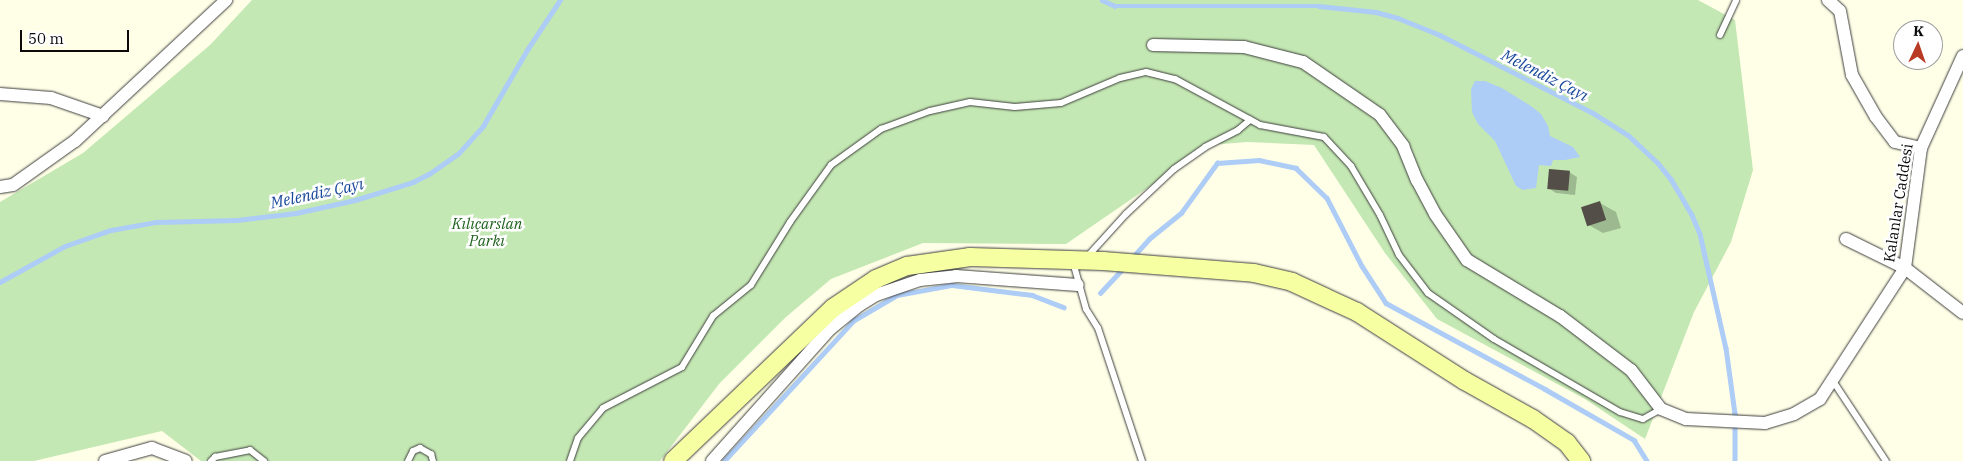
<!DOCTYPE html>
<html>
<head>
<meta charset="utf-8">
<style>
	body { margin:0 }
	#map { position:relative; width:1963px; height:461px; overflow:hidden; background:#ffffe8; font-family:"IBM Plex Serif",serif }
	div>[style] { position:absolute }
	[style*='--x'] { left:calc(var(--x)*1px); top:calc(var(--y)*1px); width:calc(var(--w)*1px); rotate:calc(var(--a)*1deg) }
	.green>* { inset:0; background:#c4e8b3 }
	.water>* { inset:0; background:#adccf6 }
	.shadow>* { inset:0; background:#0003 }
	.stream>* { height:4.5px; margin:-2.25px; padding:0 2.25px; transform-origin:2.25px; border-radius:2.25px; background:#adccf6 }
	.building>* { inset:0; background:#534e47; transform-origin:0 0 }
	.roads { filter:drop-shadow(0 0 1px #3d3d3d) drop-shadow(0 0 1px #3d3d3d) }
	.lane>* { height:6px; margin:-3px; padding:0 3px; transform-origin:3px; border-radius:3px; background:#fff }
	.street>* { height:12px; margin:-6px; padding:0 6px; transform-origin:6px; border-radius:6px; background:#fff }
	.secondary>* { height:18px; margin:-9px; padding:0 9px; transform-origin:9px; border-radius:9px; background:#f7ffa3 }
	span { translate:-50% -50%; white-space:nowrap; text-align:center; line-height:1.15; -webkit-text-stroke:5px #fff; paint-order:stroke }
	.street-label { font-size:15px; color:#0a0a0a }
	.park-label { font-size:15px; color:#1d611c; font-style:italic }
	.water-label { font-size:16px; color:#15469a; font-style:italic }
	.north { position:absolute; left:1893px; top:20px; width:50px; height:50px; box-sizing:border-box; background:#fff; border:1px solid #9d9d9d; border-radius:50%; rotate:3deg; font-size:14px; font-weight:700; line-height:20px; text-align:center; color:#0a0a0a }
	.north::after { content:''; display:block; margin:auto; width:18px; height:22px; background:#b93a24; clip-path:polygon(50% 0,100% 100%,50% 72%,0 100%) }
	.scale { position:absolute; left:20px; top:30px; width:109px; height:22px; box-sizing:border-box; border:2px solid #0a0a0a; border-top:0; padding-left:6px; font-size:15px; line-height:18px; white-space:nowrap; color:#0a0a0a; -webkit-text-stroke:4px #fff; paint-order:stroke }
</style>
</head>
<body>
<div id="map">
	<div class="green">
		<i style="clip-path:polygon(252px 0,1698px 0,1735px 20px,1753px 170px,1731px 242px,1694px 312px,1645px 439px,1585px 399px,1437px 319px,1385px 253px,1314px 145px,1247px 142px,1210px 145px,1066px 244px,923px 243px,831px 279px,786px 317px,719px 384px,660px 461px,201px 461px,162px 431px,34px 461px,0 461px,0 202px,83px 153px,210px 45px)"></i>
	</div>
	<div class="water">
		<i style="clip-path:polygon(1475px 81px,1485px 81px,1502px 88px,1531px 106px,1541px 114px,1548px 126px,1550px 136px,1573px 147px,1580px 157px,1565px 160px,1553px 160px,1551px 166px,1539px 165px,1536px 188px,1523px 190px,1516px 186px,1495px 141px,1478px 124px,1472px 112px,1471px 89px)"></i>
	</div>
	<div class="shadow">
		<i style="clip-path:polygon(1569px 172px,1577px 177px,1575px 195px,1556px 193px,1548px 188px)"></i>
		<i style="clip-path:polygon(1600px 203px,1616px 212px,1621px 228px,1603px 233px,1587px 224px)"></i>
	</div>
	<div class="stream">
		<i style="--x:1102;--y:0;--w:14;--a:25"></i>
		<i style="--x:1115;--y:6;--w:204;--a:0"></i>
		<i style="--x:1319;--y:6;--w:57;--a:6"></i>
		<i style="--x:1376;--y:12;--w:23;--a:15"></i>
		<i style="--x:1398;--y:18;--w:45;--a:22"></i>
		<i style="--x:1440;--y:35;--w:172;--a:27"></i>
		<i style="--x:1593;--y:113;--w:41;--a:32.2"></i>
		<i style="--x:1628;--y:135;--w:41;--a:43"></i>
		<i style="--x:1658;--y:163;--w:21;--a:51"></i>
		<i style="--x:1671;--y:179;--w:42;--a:59.7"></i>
		<i style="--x:1692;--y:215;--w:21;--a:67"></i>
		<i style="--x:1700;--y:234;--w:117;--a:77.2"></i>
		<i style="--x:1726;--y:348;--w:67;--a:82.2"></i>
		<i style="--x:1735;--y:414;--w:47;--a:90"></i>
		<i style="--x:1131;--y:259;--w:28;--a:-48"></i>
		<i style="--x:1150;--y:238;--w:40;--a:-39"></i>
		<i style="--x:1181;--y:213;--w:62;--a:-54.2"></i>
		<i style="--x:1217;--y:163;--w:42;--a:-4.1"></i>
		<i style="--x:1259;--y:160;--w:38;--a:12"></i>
		<i style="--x:1296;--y:168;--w:43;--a:44.1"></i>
		<i style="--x:1327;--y:198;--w:76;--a:62.8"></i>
		<i style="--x:1362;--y:266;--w:44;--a:57"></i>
		<i style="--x:1386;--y:303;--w:181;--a:28.4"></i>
		<i style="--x:1545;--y:389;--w:103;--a:29.8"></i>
		<i style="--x:1634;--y:440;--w:25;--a:58"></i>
		<i style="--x:0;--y:282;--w:74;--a:-29"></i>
		<i style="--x:65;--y:246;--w:49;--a:-19.2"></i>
		<i style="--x:111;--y:230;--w:46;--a:-10.1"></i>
		<i style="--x:156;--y:222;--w:81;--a:-1.4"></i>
		<i style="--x:237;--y:220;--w:59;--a:-6.8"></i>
		<i style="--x:296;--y:213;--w:60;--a:-12.4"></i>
		<i style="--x:355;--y:200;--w:61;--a:-17.2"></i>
		<i style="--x:413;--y:182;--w:18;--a:-27"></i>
		<i style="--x:429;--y:174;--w:35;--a:-35"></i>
		<i style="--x:458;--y:154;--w:38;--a:-48"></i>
		<i style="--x:483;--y:126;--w:88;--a:-59.9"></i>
		<i style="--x:527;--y:50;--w:60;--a:-56.6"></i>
		<i style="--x:1100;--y:293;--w:34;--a:-47"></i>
		<i style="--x:724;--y:461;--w:190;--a:-47.3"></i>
		<i style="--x:853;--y:321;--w:51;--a:-30.6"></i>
		<i style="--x:897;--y:295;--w:56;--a:-10.3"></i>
		<i style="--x:952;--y:285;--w:81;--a:7.1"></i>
		<i style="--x:1032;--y:295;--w:34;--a:21"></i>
	</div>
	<div class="building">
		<i style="left:1549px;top:169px;width:21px;height:20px;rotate:5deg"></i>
		<i style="left:1600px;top:201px;width:20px;height:20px;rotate:72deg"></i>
	</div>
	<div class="roads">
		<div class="lane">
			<i style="--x:1720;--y:35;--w:38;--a:-65"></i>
			<i style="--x:1087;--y:257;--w:58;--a:-47.8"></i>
			<i style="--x:1126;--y:214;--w:66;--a:-43.2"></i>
			<i style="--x:1174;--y:169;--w:38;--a:-35"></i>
			<i style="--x:1205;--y:147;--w:37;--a:-27"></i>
			<i style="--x:1238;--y:130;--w:16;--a:-40"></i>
			<i style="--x:1073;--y:262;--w:49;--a:74.5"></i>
			<i style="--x:1086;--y:309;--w:22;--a:58"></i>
			<i style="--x:1098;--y:328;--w:140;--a:71.7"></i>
			<i style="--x:1833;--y:381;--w:96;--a:56.5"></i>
			<i style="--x:211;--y:461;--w:6;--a:-45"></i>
			<i style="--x:215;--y:457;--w:36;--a:-11"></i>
			<i style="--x:250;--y:450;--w:18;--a:38"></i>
			<i style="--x:408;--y:461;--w:11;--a:-63"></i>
			<i style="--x:413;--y:451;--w:8;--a:-23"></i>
			<i style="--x:420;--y:448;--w:13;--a:29"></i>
			<i style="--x:431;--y:454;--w:7;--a:74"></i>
			<i style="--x:570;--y:461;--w:24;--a:-71"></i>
			<i style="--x:578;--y:438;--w:39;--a:-50"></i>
			<i style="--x:603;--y:408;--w:89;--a:-27.4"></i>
			<i style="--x:682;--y:367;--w:60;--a:-58.7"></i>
			<i style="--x:713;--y:316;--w:49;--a:-39.2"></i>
			<i style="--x:751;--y:285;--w:74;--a:-58.2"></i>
			<i style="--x:790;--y:222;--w:70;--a:-54.3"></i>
			<i style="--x:831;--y:165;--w:62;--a:-35.8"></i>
			<i style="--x:881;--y:129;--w:52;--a:-20.2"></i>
			<i style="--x:930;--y:111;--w:41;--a:-12.7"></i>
			<i style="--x:970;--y:102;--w:45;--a:6.3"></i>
			<i style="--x:1015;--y:107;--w:46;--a:-5"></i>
			<i style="--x:1061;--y:103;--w:64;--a:-23"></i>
			<i style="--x:1120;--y:78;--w:27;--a:-13"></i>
			<i style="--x:1146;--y:72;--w:30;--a:14"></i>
			<i style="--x:1175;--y:79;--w:97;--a:28.4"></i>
			<i style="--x:1260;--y:125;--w:65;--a:10.6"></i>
			<i style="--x:1324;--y:137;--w:40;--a:47"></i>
			<i style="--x:1351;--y:166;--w:57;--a:59.4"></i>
			<i style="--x:1380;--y:215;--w:44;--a:64.6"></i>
			<i style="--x:1399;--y:255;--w:48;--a:52.7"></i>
			<i style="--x:1428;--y:293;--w:80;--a:34.9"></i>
			<i style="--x:1494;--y:339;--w:146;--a:30.1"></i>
			<i style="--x:1620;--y:412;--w:24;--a:17"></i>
			<i style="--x:1643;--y:419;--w:21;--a:-29"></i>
		</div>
		<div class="street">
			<i style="--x:1828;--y:0;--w:16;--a:43"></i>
			<i style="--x:1840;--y:11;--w:65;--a:79.4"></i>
			<i style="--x:1852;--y:75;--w:48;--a:60.3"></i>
			<i style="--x:1876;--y:117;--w:31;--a:53"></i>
			<i style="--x:1895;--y:142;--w:27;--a:13"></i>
			<i style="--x:1153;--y:45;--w:91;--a:1.3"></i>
			<i style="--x:1244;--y:47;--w:61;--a:14.3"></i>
			<i style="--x:1303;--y:62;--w:93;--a:34.5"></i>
			<i style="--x:1380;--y:115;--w:39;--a:53"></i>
			<i style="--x:1403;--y:146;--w:37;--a:68"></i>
			<i style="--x:1417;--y:180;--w:38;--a:62"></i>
			<i style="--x:1435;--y:214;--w:56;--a:55.2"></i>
			<i style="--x:1467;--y:260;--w:109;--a:31.1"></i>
			<i style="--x:1560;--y:316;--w:89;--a:37.3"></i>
			<i style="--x:1631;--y:370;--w:49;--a:52.4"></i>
			<i style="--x:1661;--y:409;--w:27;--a:22"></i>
			<i style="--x:1686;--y:419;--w:79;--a:2.9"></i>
			<i style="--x:1765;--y:423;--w:30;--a:-17"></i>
			<i style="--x:1794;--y:414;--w:30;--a:-30"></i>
			<i style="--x:1820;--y:399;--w:156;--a:-57"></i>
			<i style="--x:1905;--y:268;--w:121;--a:-82.4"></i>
			<i style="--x:1921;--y:148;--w:101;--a:-65.5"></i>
			<i style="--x:0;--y:94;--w:51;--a:4.5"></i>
			<i style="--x:51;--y:98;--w:55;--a:19.1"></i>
			<i style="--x:0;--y:187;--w:13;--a:-9"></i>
			<i style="--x:13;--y:185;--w:76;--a:-35.4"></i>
			<i style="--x:75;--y:141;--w:207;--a:-43"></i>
			<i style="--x:1846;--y:239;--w:66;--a:26.2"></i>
			<i style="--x:1905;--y:268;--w:73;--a:37.8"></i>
			<i style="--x:105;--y:461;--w:49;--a:-15.5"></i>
			<i style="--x:152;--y:448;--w:36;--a:21"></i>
			<i style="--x:712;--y:461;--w:177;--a:-48.2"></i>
			<i style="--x:830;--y:329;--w:38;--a:-39"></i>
			<i style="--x:860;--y:305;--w:19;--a:-32"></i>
			<i style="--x:876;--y:295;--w:46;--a:-18.8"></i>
			<i style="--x:920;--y:280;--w:36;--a:-6"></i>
			<i style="--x:956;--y:276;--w:122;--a:4.2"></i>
		</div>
		<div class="secondary">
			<i style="--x:673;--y:461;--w:221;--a:-43.7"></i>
			<i style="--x:833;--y:308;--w:52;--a:-34"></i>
			<i style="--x:876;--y:279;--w:34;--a:-23"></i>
			<i style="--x:907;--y:266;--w:64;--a:-8.1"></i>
			<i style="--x:970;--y:257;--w:133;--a:1.7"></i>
			<i style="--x:1103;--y:261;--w:151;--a:4.5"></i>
			<i style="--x:1254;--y:273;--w:39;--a:13"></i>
			<i style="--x:1292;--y:282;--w:72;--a:24.8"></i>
			<i style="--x:1357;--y:312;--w:128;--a:32.6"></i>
			<i style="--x:1465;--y:381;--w:78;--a:29.2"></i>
			<i style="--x:1533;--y:419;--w:42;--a:35.2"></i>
			<i style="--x:1567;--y:443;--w:23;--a:52"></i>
		</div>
	</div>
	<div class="street-label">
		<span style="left:1898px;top:203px;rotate:-81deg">Kalanlar Caddesi</span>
	</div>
	<div class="park-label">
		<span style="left:487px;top:232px">Kılıçarslan<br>Parkı</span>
	</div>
	<div class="water-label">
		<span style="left:1545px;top:75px;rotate:27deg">Melendiz Çayı</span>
		<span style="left:317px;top:193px;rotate:-12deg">Melendiz Çayı</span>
	</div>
	<div class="north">K</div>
	<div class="scale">50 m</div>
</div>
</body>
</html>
